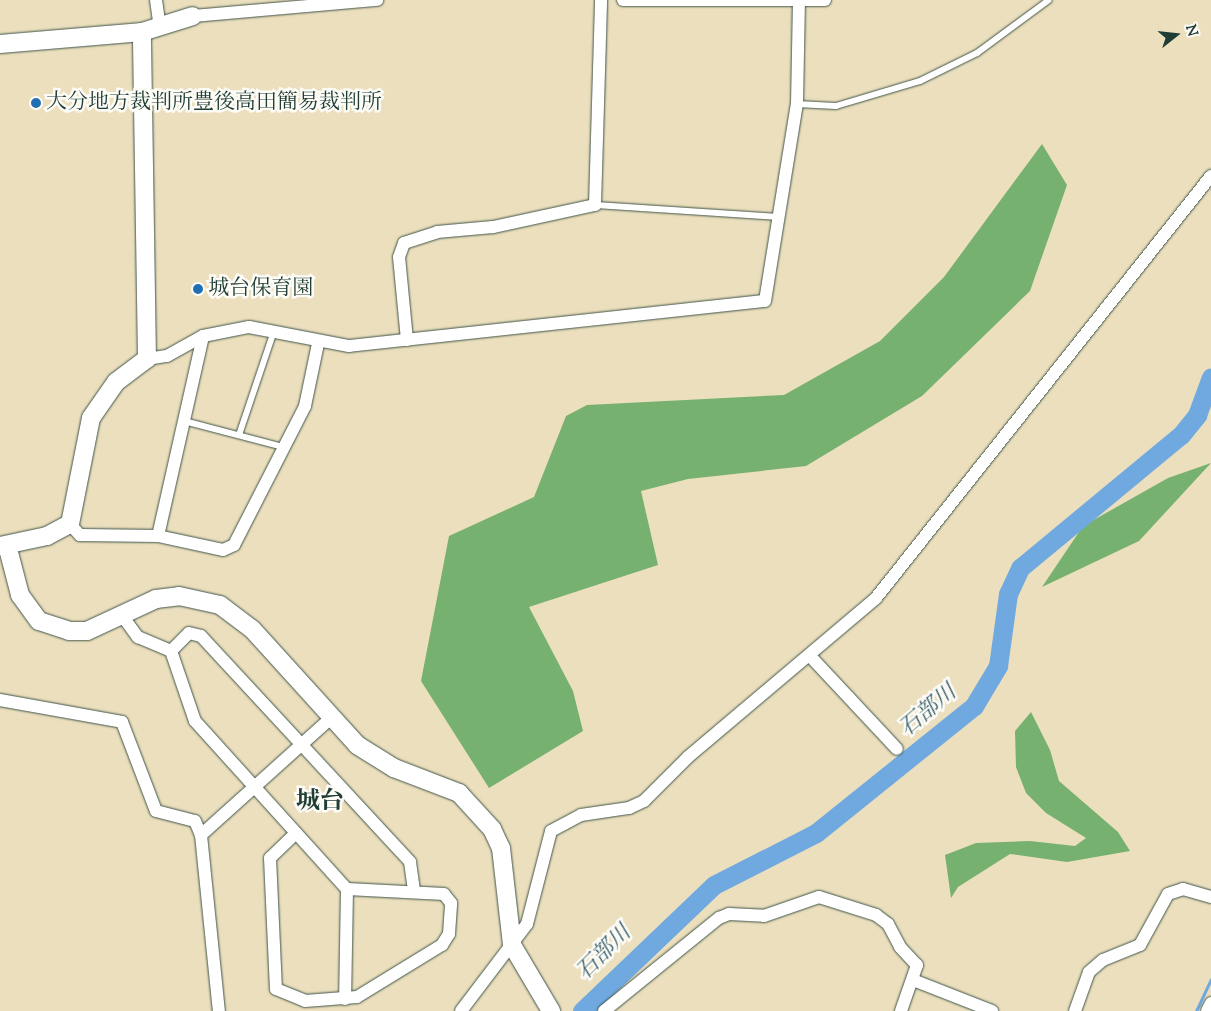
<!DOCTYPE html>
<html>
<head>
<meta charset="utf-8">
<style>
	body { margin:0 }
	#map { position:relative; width:1211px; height:1011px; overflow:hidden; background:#ecdfbd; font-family:"Sorts Mill Goudy","Noto Serif JP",serif }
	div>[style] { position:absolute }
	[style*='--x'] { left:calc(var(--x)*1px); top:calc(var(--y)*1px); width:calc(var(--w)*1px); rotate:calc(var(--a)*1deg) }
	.forest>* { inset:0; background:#77b170 }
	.stream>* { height:3px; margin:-1.5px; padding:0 1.5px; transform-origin:1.5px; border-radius:1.5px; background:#70a9e0 }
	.river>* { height:19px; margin:-9.5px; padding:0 9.5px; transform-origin:9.5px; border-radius:9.5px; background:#70a9e0 }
	.roads { filter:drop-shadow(0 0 1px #3e5549) drop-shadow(0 0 1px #3e5549) }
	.lane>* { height:6px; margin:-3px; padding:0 3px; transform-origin:3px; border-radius:3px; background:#fff }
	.street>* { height:12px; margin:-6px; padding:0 6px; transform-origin:6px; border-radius:6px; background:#fff }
	.secondary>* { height:18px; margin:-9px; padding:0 9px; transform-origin:9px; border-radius:9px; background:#fff }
	.dots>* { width:14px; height:14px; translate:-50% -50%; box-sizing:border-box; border:2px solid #fdfcf7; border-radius:50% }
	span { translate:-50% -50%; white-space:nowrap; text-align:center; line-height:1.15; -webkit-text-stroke:5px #fdfcf7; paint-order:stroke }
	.poi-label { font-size:21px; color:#1f3d34 }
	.left { translate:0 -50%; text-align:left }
	.water-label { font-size:22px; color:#375d68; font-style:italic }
	.quarter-label { font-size:24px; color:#1f3d34; font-weight:700 }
	.north { position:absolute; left:1151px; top:10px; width:50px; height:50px; -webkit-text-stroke:4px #fdfcf7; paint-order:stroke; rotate:74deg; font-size:14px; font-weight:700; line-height:20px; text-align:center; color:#1f3d34 }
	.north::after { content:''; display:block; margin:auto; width:18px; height:22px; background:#1f3d34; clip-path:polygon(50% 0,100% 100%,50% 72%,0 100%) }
</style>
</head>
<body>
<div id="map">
	<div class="forest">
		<i style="clip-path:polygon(1042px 144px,1067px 185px,1030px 291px,922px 396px,806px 466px,688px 479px,641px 491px,658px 565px,529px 607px,573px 691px,583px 731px,489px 788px,421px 681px,449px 536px,534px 497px,566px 416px,587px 405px,784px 395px,880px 341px,944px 277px)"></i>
		<i style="clip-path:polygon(1211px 463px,1139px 541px,1042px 587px,1083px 526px,1168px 478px)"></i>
		<i style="clip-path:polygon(1031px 712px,1050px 750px,1059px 781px,1118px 832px,1130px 851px,1067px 862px,1010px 854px,958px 887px,951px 898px,945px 855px,976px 843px,1030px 841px,1075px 846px,1086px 838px,1046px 813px,1026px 793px,1016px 767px,1015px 731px)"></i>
	</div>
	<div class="stream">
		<i style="--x:1196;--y:1011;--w:35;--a:-65"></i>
	</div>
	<div class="river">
		<i style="--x:582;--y:1011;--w:182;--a:-43.7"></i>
		<i style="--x:714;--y:885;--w:114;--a:-27"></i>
		<i style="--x:816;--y:833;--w:203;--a:-38.8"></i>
		<i style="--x:974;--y:706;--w:47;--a:-59"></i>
		<i style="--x:998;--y:666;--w:73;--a:-82.1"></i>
		<i style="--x:1008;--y:594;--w:29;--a:-65"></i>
		<i style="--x:1020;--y:568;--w:209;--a:-39.6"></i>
		<i style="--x:1181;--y:435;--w:26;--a:-51"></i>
		<i style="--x:1197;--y:415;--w:40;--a:-69.8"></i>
	</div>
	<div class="roads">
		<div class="lane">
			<i style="--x:797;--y:104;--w:39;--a:3"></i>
			<i style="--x:836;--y:106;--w:88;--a:-16.6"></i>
			<i style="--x:920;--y:81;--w:64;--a:-26.2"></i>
			<i style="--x:977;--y:53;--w:89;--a:-36.4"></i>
			<i style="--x:595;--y:205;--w:185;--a:3.7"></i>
			<i style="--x:184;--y:421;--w:102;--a:14.7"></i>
			<i style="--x:239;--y:435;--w:110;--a:-71.4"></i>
		</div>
		<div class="street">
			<i style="--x:156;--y:0;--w:29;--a:82"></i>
			<i style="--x:623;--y:0;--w:202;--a:0"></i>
			<i style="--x:193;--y:16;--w:185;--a:-5"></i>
			<i style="--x:407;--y:340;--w:83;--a:-95.5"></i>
			<i style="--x:399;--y:257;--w:15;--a:-70"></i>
			<i style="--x:404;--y:243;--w:35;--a:-18"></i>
			<i style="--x:437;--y:232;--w:56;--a:-5.1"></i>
			<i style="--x:493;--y:227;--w:104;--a:-12.2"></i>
			<i style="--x:595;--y:205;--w:205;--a:-88.3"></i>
			<i style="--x:147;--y:359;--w:20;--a:-9"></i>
			<i style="--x:167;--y:356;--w:41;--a:-29.1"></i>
			<i style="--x:203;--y:336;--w:47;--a:-11.1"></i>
			<i style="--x:249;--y:327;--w:102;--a:10.8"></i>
			<i style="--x:349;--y:346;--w:418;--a:-6.2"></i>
			<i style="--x:765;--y:301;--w:200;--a:-80.8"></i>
			<i style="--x:797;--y:104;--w:103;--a:-88.9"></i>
			<i style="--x:70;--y:524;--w:15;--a:48"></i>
			<i style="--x:80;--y:535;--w:78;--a:0.7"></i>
			<i style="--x:158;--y:536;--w:66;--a:12.2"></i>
			<i style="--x:223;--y:550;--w:12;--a:-24"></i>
			<i style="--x:234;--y:545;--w:156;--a:-62.9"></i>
			<i style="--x:305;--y:406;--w:63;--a:-78.2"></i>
			<i style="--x:158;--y:536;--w:205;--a:-77.3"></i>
			<i style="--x:121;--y:614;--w:29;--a:54"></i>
			<i style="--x:138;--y:637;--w:36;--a:23"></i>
			<i style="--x:171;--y:651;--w:74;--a:71.1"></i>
			<i style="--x:195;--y:721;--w:227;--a:47.9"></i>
			<i style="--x:347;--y:889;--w:110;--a:91"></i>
			<i style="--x:171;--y:651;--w:25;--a:-45"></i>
			<i style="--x:189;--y:633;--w:12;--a:14"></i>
			<i style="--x:201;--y:636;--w:308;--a:47.2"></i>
			<i style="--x:410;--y:862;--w:28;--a:82"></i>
			<i style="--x:810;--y:656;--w:127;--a:46.9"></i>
			<i style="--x:0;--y:700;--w:124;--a:10.2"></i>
			<i style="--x:122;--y:722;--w:95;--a:69.1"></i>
			<i style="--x:156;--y:811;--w:40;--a:14.4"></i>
			<i style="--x:195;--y:821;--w:15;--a:67"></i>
			<i style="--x:201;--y:835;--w:177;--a:84.2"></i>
			<i style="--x:296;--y:833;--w:36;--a:136"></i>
			<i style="--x:270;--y:858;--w:131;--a:87.4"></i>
			<i style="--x:276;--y:989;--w:31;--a:22"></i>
			<i style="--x:305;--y:1001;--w:52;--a:-4.4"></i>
			<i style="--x:357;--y:997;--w:100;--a:-31.5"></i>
			<i style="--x:442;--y:945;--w:13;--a:-58"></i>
			<i style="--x:449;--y:934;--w:31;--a:-86"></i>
			<i style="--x:451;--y:903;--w:11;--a:-128"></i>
			<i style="--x:444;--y:894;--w:97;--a:-177"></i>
			<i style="--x:201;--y:835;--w:176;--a:-42"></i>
			<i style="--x:913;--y:980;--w:85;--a:21.4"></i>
			<i style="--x:461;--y:1011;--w:109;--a:-52.8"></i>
			<i style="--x:527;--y:924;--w:96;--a:-75.5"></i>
			<i style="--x:551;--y:831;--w:34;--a:-28"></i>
			<i style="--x:581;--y:815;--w:49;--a:-8.3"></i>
			<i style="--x:629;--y:808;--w:17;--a:-25"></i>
			<i style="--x:644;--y:801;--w:62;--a:-45"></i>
			<i style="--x:688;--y:757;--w:246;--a:-40.2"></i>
			<i style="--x:876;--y:598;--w:539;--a:-51.56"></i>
			<i style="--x:604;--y:1011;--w:148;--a:-39"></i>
			<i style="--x:719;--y:918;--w:11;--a:-22"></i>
			<i style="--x:729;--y:914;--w:35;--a:3"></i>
			<i style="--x:764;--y:916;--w:58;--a:-19.1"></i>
			<i style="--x:819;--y:897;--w:60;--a:17.5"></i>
			<i style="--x:876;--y:915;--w:15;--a:37"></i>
			<i style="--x:888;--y:924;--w:26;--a:62"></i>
			<i style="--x:900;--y:947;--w:25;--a:47"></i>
			<i style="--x:917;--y:965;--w:49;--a:109.2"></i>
			<i style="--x:1075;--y:1011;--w:41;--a:-70.3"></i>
			<i style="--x:1089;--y:972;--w:18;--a:-41"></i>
			<i style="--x:1103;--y:960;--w:40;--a:-22"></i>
			<i style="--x:1140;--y:945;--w:58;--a:-61.2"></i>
			<i style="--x:1168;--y:894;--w:16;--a:-18"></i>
			<i style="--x:1183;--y:889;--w:29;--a:16"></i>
			<i style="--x:1207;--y:1011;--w:9;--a:-63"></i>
		</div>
		<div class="secondary">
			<i style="--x:0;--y:44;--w:143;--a:-4.8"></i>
			<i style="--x:142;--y:32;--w:53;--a:-17.4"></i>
			<i style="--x:7;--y:545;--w:52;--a:75.4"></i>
			<i style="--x:20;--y:595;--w:32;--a:54"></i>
			<i style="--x:39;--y:621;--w:32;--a:18"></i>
			<i style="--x:69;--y:631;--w:18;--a:0"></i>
			<i style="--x:87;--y:631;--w:76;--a:-24.9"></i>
			<i style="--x:156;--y:599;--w:23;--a:-7"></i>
			<i style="--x:179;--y:596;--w:42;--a:12.4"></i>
			<i style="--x:220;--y:605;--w:40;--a:37"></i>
			<i style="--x:252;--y:629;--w:156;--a:47.8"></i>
			<i style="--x:357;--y:745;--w:44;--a:31.9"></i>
			<i style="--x:394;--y:768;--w:70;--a:21"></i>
			<i style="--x:459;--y:793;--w:49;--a:47.5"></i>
			<i style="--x:492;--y:829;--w:21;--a:65"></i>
			<i style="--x:501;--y:848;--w:98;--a:83.5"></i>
			<i style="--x:512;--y:945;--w:77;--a:59.4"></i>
			<i style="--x:0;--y:546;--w:48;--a:-12"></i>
			<i style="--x:47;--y:536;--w:26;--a:-28"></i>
			<i style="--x:70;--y:524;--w:108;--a:-78.8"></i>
			<i style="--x:91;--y:418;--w:44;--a:-55.2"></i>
			<i style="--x:116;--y:382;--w:39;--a:-37"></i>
			<i style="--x:147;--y:359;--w:327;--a:-90.9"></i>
		</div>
	</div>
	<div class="dots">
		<i style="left:36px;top:103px;background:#1f6fb2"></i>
		<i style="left:198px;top:289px;background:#1f6fb2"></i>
	</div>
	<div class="poi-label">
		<span class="left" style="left:46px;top:103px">大分地方裁判所豊後高田簡易裁判所</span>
		<span class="left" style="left:208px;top:289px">城台保育園</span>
	</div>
	<div class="water-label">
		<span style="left:929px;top:712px;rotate:-40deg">石部川</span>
		<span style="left:605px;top:954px;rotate:-45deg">石部川</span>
	</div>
	<div class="quarter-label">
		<span style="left:320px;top:803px">城台</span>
	</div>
	<div class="north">N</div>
</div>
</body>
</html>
